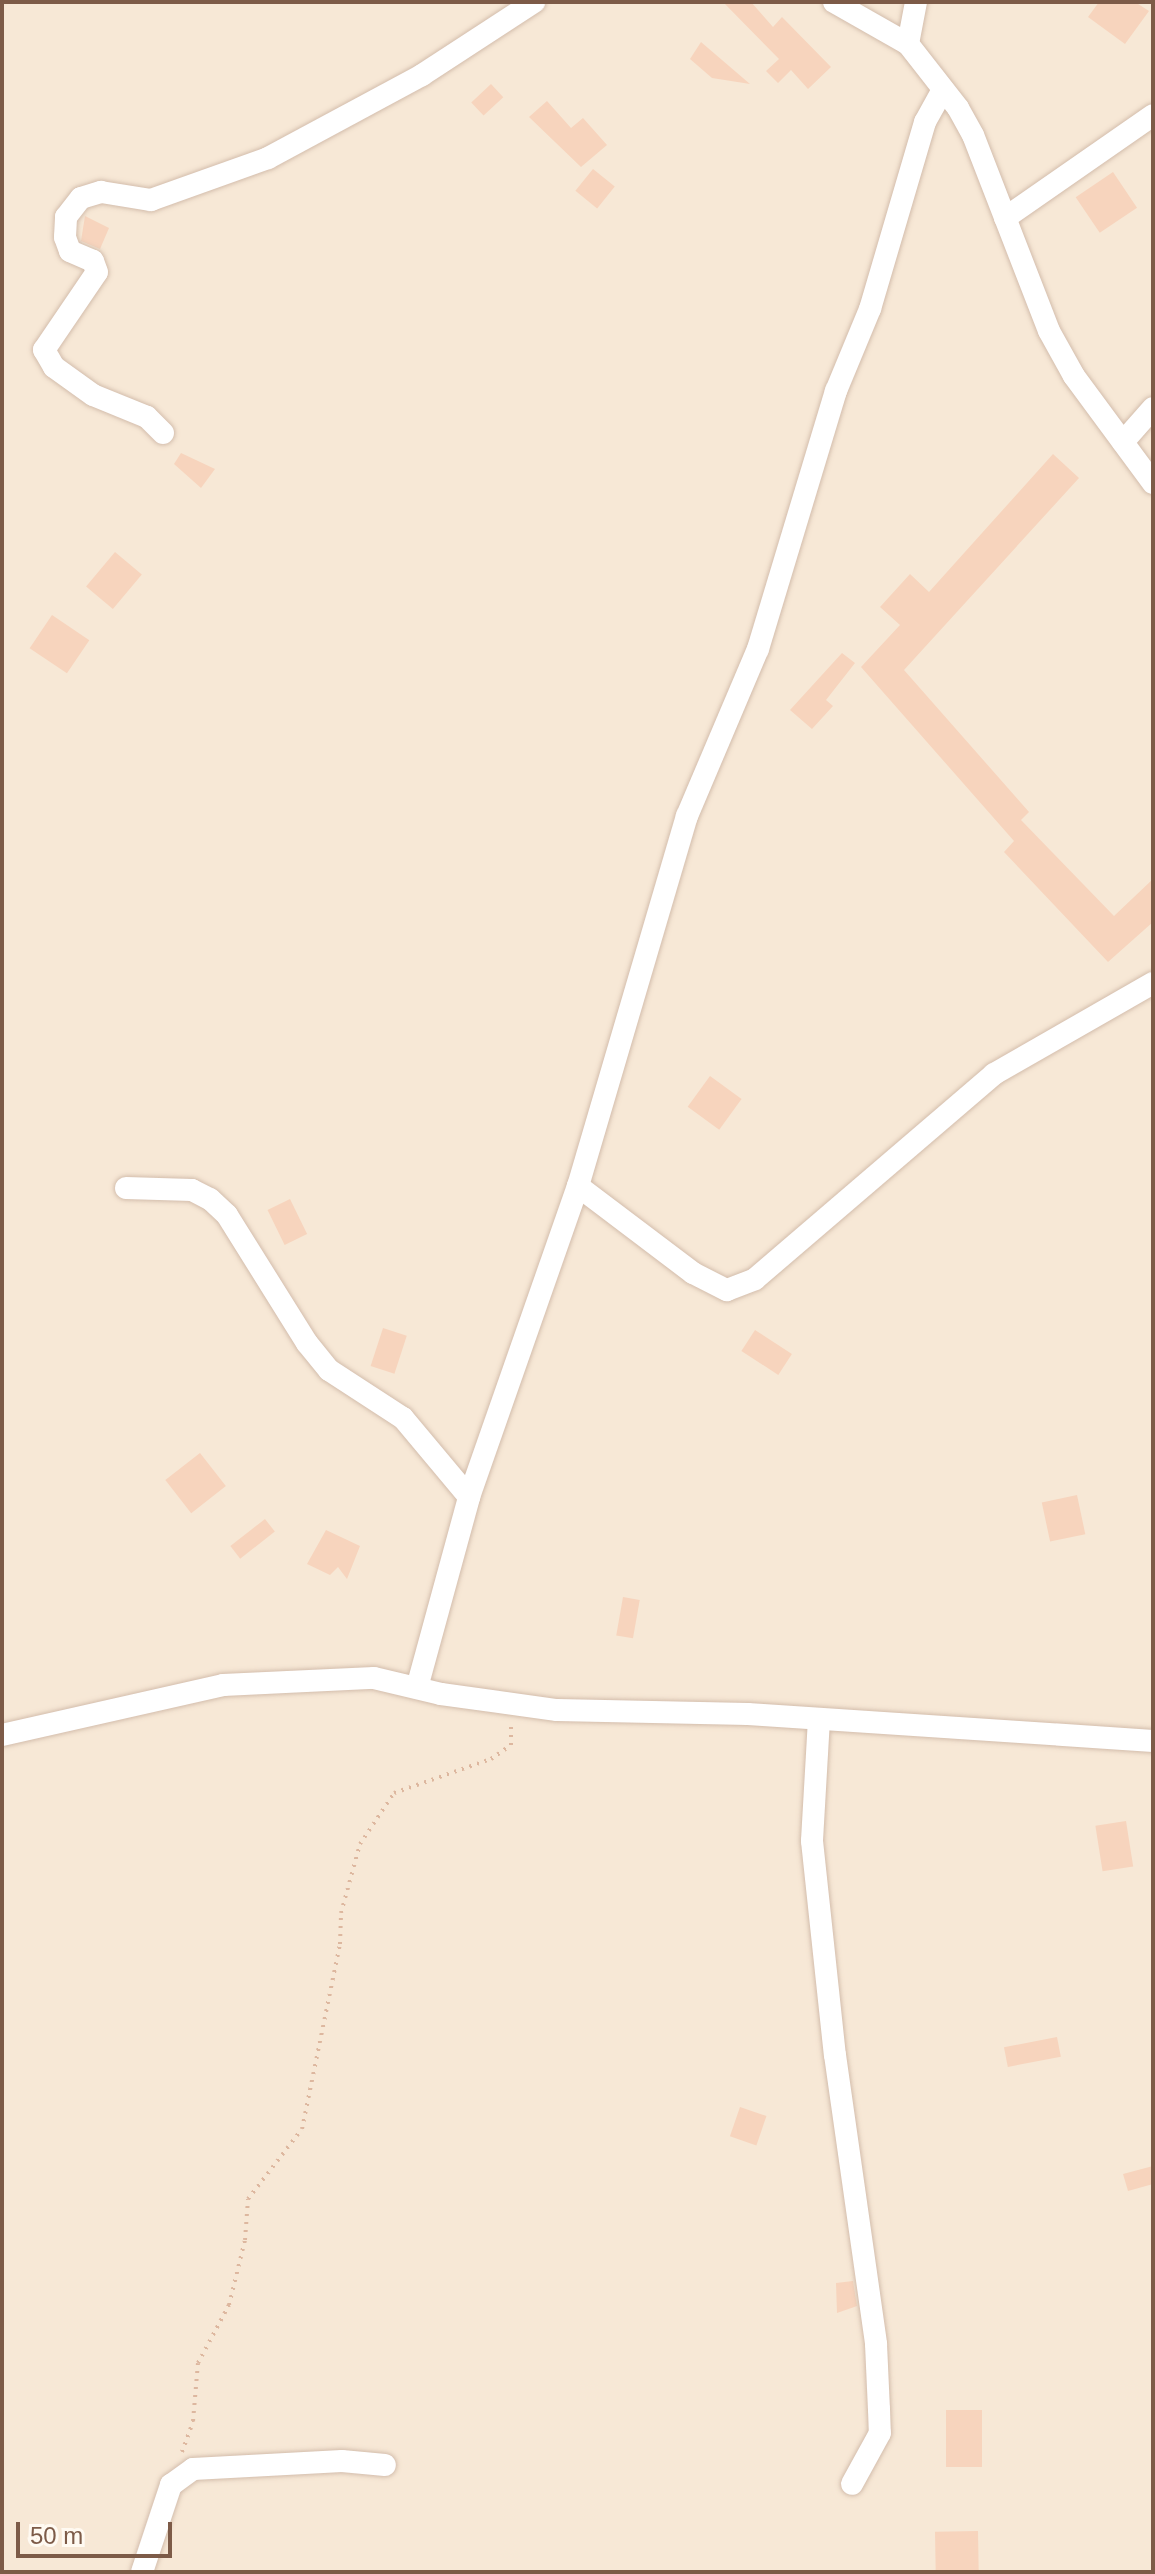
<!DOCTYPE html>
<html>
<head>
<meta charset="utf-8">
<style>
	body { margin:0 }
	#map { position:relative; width:1155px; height:2574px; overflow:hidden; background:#fef6e9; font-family:Arial,sans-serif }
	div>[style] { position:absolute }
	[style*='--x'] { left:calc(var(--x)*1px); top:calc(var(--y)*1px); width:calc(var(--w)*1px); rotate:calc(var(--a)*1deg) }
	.residential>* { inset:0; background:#f7e8d6; transform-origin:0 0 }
	.building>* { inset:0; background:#f7d4bd; transform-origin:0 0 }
	.path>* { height:4px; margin-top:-2px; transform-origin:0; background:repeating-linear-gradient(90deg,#ddb79f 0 2px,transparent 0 8px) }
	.roads { filter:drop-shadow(0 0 2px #d3bdac) drop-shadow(0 0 2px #d3bdac) }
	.minor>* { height:22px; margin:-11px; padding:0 11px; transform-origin:11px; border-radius:11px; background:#fff }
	span { translate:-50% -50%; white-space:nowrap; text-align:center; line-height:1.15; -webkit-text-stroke:6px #fffaf2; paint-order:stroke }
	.frame { position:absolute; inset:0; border:4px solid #7d5b48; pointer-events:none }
	.scale { position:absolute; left:16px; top:2522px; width:156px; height:36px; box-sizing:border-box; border:4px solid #7d5b48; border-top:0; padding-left:10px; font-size:24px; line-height:28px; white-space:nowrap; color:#7d5b48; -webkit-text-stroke:6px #fffaf2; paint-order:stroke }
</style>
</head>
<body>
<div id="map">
	<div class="residential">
		<i style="left:2px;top:2px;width:1151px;height:2570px"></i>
	</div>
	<div class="building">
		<i style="clip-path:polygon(723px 2px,751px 2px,773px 27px,782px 17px,831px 67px,808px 89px,791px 70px,778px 83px,766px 71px,779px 59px)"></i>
		<i style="clip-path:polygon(1099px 2px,1135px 2px,1149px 11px,1125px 44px,1088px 17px)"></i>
		<i style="clip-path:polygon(701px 42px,750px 84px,712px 78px,690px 59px)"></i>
		<i style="left:491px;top:84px;width:18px;height:27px;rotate:47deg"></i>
		<i style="clip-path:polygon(547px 101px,571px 128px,583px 118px,607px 145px,581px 167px,529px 117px)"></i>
		<i style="left:593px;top:169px;width:28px;height:28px;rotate:39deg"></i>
		<i style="left:1113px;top:172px;width:43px;height:45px;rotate:56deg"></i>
		<i style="clip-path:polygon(85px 216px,109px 228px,100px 249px,81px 241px)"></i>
		<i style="clip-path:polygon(181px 453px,215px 469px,201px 488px,174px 464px)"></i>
		<i style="clip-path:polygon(1053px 454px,1079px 478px,904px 670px,1029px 812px,1021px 820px,1114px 916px,1153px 879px,1153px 922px,1108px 962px,1004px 852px,1014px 841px,861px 667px,900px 625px,880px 607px,910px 574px,929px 592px)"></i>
		<i style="left:115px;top:552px;width:35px;height:45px;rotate:40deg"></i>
		<i style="left:52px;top:615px;width:45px;height:40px;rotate:34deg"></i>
		<i style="clip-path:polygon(842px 653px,855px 663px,826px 700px,833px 706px,812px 729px,790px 710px)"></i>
		<i style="left:710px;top:1076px;width:39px;height:38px;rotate:36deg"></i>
		<i style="left:290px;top:1199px;width:39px;height:25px;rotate:64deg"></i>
		<i style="left:383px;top:1328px;width:25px;height:40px;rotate:18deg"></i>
		<i style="left:755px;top:1330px;width:44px;height:25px;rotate:33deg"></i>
		<i style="left:200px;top:1453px;width:42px;height:44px;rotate:52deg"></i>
		<i style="left:1077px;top:1495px;width:40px;height:36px;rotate:78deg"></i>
		<i style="left:265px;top:1519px;width:16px;height:44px;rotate:52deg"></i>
		<i style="clip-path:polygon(326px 1530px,360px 1546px,347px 1579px,338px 1567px,330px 1575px,307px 1564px)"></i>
		<i style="left:623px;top:1597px;width:17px;height:39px;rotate:10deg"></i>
		<i style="left:1126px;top:1821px;width:46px;height:31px;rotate:81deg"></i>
		<i style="left:1057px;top:2037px;width:20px;height:54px;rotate:79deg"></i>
		<i style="left:740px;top:2107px;width:28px;height:31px;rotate:19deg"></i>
		<i style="clip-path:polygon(1153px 2166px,1153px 2184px,1128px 2191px,1123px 2174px)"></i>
		<i style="clip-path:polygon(853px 2281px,857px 2306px,837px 2313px,836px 2283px)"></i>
		<i style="left:946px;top:2410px;width:36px;height:57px"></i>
		<i style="left:978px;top:2531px;width:41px;height:43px;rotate:89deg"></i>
	</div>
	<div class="path">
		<i style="--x:182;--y:2452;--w:33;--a:-70"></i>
		<i style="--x:193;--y:2421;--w:58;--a:-85.1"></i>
		<i style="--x:198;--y:2363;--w:66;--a:-61.9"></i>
		<i style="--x:229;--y:2305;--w:67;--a:-76.2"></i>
		<i style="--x:245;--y:2240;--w:41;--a:-85.8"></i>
		<i style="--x:248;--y:2199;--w:88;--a:-52.4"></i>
		<i style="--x:302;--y:2129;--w:189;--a:-78.4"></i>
		<i style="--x:340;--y:1944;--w:31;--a:-88"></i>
		<i style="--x:341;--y:1913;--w:72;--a:-74.6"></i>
		<i style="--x:360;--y:1844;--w:61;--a:-56.3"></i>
		<i style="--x:394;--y:1793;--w:103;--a:-19.3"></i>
		<i style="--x:491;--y:1759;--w:24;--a:-35"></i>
		<i style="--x:511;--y:1745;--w:20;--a:-90"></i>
	</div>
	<div class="roads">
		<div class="minor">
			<i style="--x:834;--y:2;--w:85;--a:29.6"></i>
			<i style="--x:908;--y:44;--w:81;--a:52"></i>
			<i style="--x:958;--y:108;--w:31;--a:61"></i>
			<i style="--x:973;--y:135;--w:210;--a:68.8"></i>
			<i style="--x:1049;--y:331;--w:51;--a:60.9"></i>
			<i style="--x:1074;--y:376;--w:133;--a:53.6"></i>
			<i style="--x:908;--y:44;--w:43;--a:-79.2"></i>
			<i style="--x:1005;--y:218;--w:180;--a:-34.8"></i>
			<i style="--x:163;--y:433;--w:23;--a:-135"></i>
			<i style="--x:147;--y:417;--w:58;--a:-157.8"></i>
			<i style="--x:93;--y:395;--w:48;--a:-144.3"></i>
			<i style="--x:54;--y:367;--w:20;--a:-120"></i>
			<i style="--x:44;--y:350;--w:94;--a:-55.8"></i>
			<i style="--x:97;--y:272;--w:12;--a:-110"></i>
			<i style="--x:93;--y:261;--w:25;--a:-157"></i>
			<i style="--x:70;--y:251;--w:15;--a:-110"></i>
			<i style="--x:65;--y:237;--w:20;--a:-87"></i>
			<i style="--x:66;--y:217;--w:24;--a:-52"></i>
			<i style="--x:81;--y:198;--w:21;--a:-17"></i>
			<i style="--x:101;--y:192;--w:51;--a:9.1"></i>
			<i style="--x:151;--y:200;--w:124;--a:-19.7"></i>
			<i style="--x:268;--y:158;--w:175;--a:-28.3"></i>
			<i style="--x:422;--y:75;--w:134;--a:-33.1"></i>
			<i style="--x:1123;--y:442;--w:45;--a:-48.6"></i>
			<i style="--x:578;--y:1186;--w:144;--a:37.1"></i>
			<i style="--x:693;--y:1273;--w:38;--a:27"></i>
			<i style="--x:727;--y:1290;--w:30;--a:-21"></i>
			<i style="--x:755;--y:1279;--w:315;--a:-40.6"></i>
			<i style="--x:994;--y:1074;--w:183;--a:-29.8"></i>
			<i style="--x:126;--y:1188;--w:66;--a:1.7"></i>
			<i style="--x:192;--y:1190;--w:20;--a:27"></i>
			<i style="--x:210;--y:1199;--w:23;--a:43"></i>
			<i style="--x:227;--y:1215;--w:151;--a:58"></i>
			<i style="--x:307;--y:1343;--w:35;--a:51"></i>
			<i style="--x:329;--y:1370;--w:88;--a:33"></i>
			<i style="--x:403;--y:1418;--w:103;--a:50.1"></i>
			<i style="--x:418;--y:1684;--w:194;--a:-74.7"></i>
			<i style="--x:469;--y:1497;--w:330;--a:-70.7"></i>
			<i style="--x:578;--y:1186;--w:386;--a:-73.6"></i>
			<i style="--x:687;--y:816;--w:181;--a:-67"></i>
			<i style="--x:758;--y:649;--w:270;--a:-73.2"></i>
			<i style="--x:836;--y:391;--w:89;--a:-67.5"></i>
			<i style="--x:870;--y:309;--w:195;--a:-73.6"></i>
			<i style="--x:925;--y:122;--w:37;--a:-61"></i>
			<i style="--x:819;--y:1719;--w:122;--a:93.3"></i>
			<i style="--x:812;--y:1841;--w:215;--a:83.9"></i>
			<i style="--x:835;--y:2055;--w:292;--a:81.9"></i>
			<i style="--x:876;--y:2344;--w:65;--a:87.4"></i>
			<i style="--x:879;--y:2409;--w:24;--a:88"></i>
			<i style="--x:880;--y:2433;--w:58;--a:118.8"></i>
			<i style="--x:2;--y:1735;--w:227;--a:-12.7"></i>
			<i style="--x:223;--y:1685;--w:151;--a:-2.7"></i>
			<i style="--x:374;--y:1678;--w:69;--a:13.4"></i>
			<i style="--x:441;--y:1694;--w:117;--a:7.9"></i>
			<i style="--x:557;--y:1710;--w:191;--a:1.2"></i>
			<i style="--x:748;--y:1714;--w:406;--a:3.8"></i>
			<i style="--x:142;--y:2572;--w:92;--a:-71.6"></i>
			<i style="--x:171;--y:2485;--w:27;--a:-36"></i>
			<i style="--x:193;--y:2469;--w:149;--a:-3.1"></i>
			<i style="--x:342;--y:2461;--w:43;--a:5.3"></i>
		</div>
	</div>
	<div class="frame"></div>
	<div class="scale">50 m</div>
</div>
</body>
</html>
